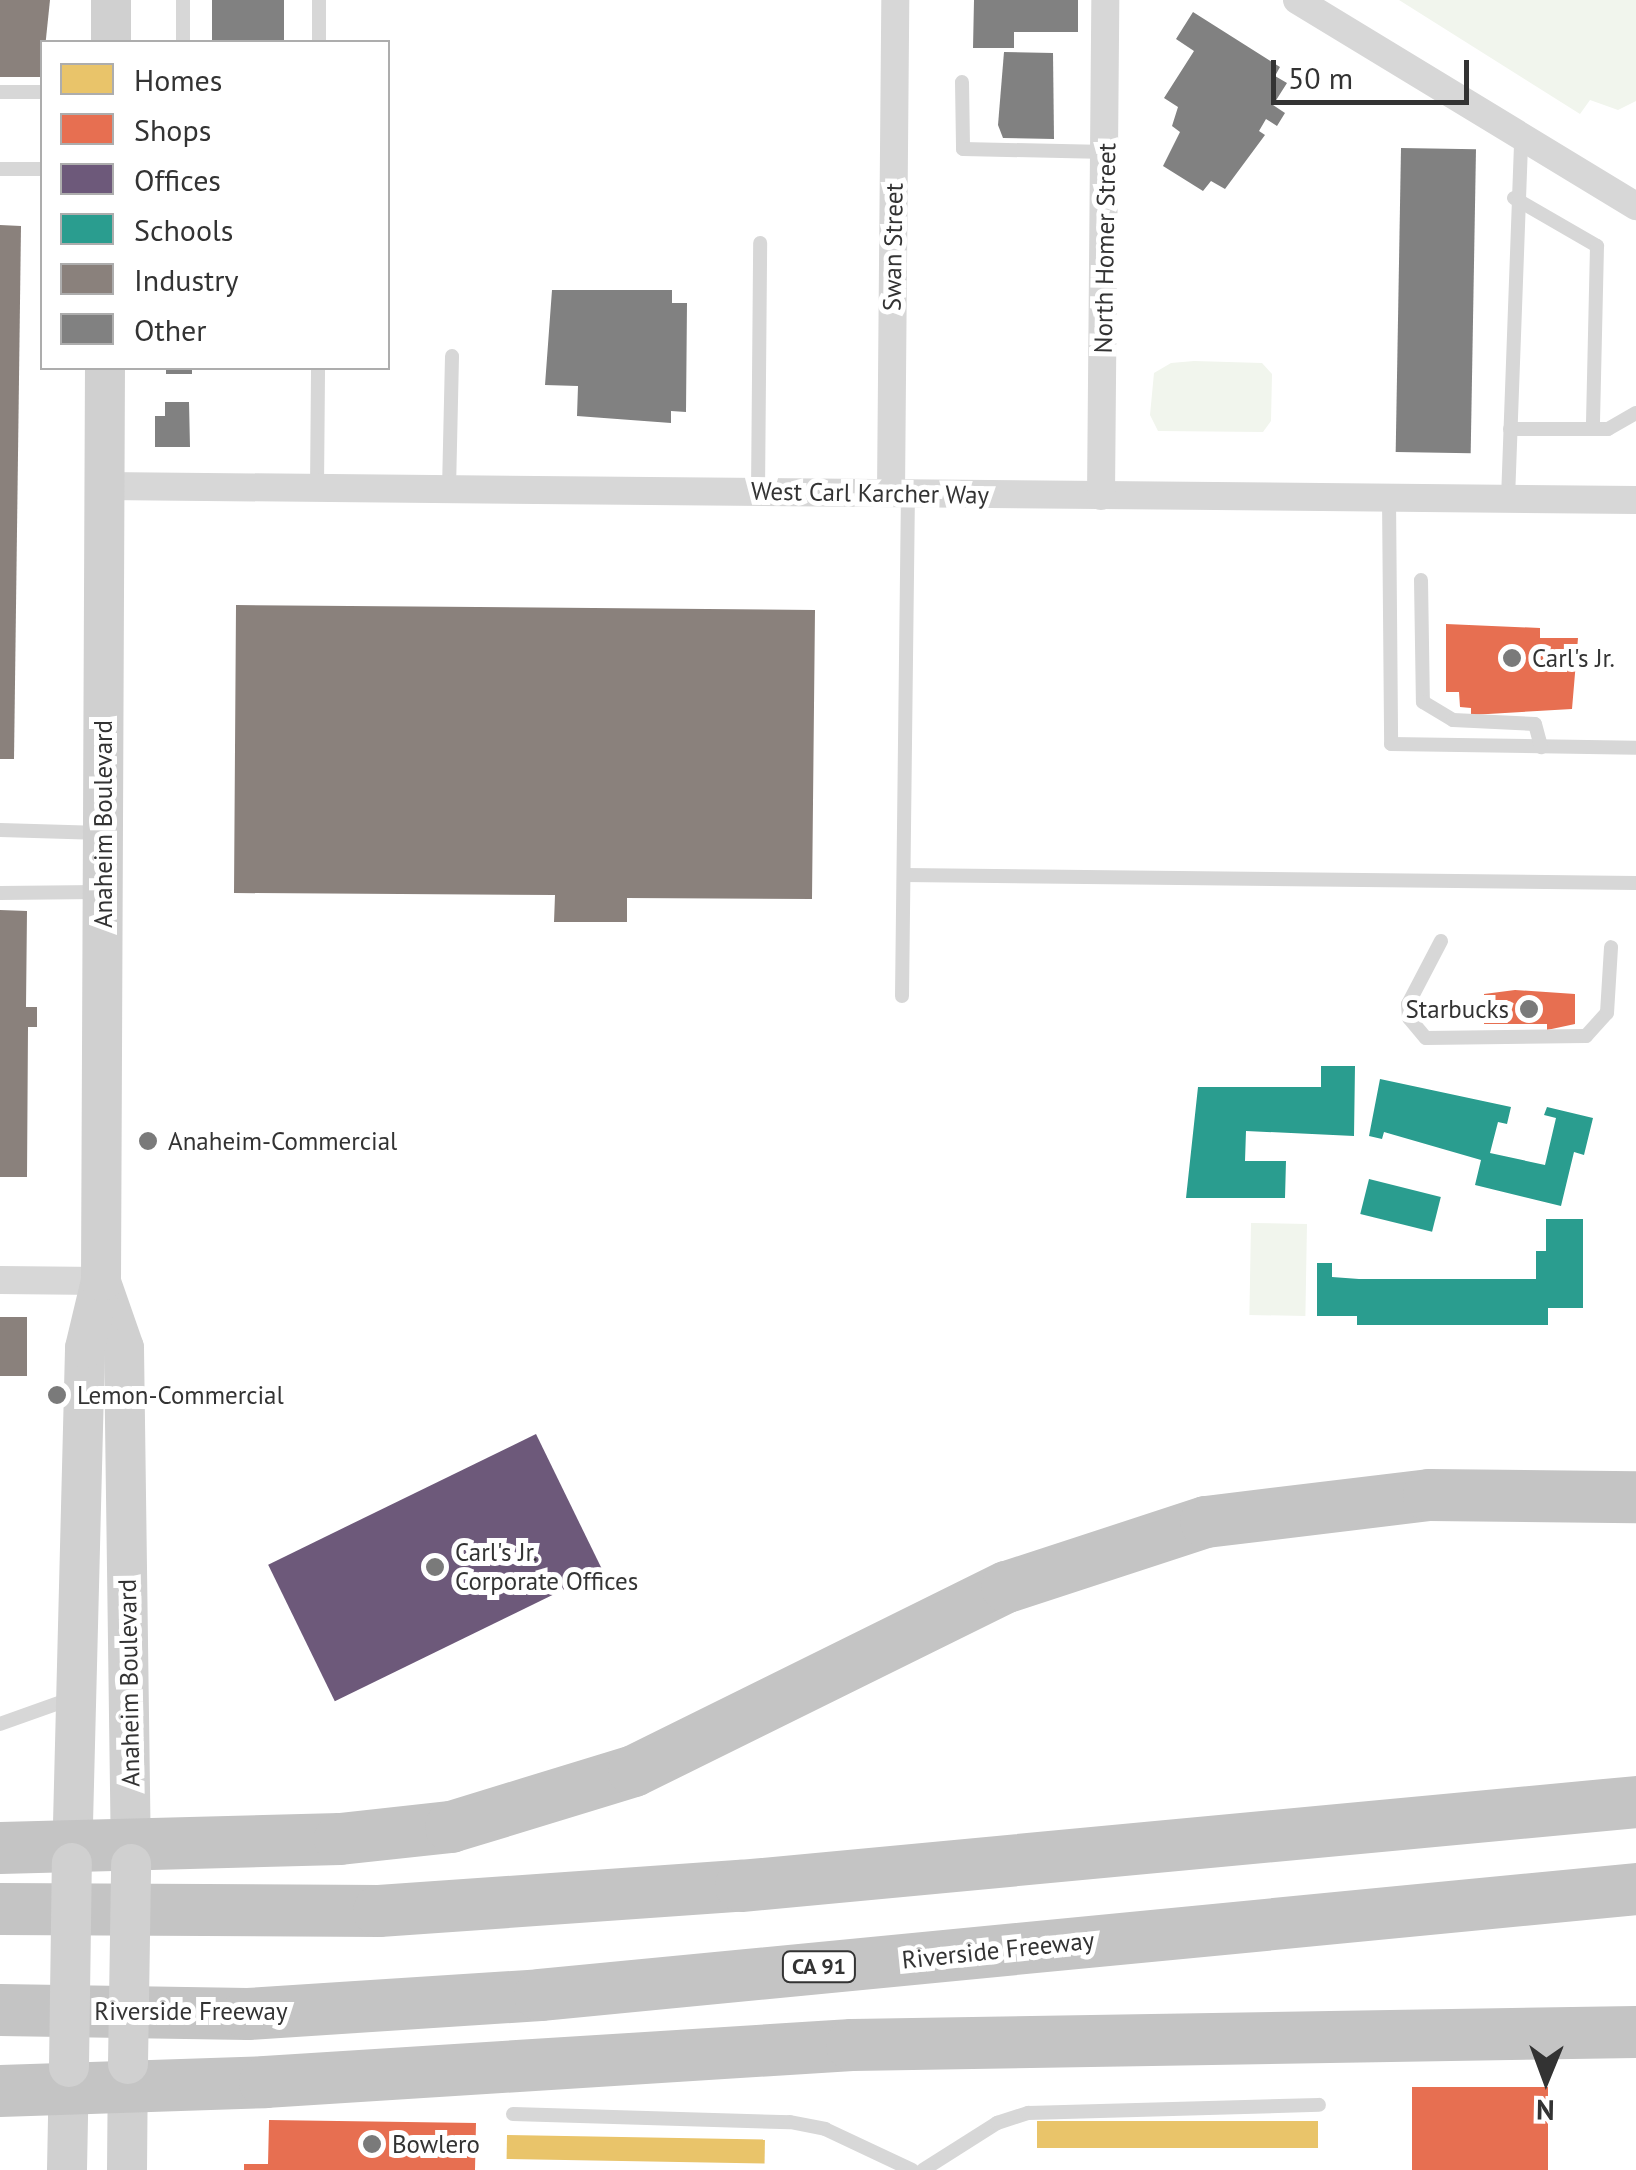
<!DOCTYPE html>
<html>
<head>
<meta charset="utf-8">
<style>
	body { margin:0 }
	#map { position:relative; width:1636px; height:2170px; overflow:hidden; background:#fff; font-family:"PT Sans",sans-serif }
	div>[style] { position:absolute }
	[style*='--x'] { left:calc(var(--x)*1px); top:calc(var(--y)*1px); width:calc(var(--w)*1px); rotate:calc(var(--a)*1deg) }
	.green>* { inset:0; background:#f1f5ed; transform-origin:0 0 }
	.homes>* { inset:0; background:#e9c46a; transform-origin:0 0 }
	.shops>* { inset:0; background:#e76f51; transform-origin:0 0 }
	.offices>* { inset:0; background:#6d597a; transform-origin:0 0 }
	.schools>* { inset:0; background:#2a9d8f; transform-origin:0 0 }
	.industry>* { inset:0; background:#8a817c; transform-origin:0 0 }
	.building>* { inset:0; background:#818181; transform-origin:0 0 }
	.lane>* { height:14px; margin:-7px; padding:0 7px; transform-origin:7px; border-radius:7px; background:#d7d7d7 }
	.street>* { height:28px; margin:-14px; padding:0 14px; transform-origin:14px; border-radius:14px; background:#d7d7d7 }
	.secondary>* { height:40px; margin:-20px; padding:0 20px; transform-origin:20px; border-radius:20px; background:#d0d0d0 }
	.highway>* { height:52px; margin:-26px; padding:0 26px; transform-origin:26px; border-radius:26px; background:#c4c4c4 }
	.secondary-bridge>* { height:40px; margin:-20px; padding:0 20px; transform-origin:20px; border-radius:20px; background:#d0d0d0 }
	.dots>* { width:28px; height:28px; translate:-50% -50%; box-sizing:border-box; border:5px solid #fff; border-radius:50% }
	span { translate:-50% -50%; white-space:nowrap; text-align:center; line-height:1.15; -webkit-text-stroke:10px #fff; paint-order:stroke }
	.shield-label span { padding:2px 8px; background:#fff; border:2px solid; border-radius:8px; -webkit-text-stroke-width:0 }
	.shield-label { font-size:22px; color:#333; font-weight:700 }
	.street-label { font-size:25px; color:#333 }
	.poi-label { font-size:25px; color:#333 }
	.left { translate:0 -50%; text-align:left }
	.right { translate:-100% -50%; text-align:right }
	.legend { position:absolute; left:40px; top:40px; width:350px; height:330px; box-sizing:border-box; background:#fff; border:2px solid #adadad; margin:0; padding:12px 18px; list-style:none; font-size:30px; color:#333 }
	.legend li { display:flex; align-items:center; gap:20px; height:50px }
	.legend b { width:50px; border:2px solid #adadad }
	.north { position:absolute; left:1496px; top:2030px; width:100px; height:100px; -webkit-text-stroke:8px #fff; paint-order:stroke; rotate:181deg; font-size:28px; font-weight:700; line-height:40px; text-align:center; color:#333 }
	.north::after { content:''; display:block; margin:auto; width:35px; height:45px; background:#333; clip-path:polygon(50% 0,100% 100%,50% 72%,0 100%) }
	.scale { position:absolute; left:1271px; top:60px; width:198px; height:45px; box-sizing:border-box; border:5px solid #333; border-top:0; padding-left:12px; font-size:30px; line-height:35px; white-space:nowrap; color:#333; -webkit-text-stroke:8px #fff; paint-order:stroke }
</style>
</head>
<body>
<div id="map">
	<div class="green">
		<i style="clip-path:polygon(1399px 0,1636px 0,1636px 101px,1618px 110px,1590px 100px,1580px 114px)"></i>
		<i style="clip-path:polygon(1194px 361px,1262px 363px,1272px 374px,1271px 421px,1263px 432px,1158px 431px,1150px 415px,1154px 373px,1171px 363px)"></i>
		<i style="left:1251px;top:1223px;width:56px;height:92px;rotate:1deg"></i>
	</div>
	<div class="homes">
		<i style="left:1318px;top:2121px;width:27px;height:281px;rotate:90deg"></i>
		<i style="left:507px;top:2135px;width:258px;height:24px;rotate:1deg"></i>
	</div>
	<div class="shops">
		<i style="clip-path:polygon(1446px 624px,1540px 628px,1540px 638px,1578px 638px,1572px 709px,1471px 715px,1471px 708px,1460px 707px,1459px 692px,1446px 692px)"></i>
		<i style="clip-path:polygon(1515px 990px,1575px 994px,1575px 1024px,1547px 1030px,1547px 1024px,1484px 1024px,1484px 994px)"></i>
		<i style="left:1412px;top:2087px;width:136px;height:83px"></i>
		<i style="clip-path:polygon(269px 2120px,476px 2123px,475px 2170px,244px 2170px,244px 2164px,268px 2164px)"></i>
	</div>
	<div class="offices">
		<i style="left:536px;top:1434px;width:152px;height:298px;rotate:64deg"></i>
	</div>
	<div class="schools">
		<i style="clip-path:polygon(1321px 1066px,1355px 1066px,1354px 1136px,1246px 1131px,1245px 1161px,1286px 1161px,1285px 1198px,1186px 1198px,1198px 1087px,1321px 1087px)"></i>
		<i style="clip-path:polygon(1380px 1079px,1511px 1107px,1507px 1124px,1498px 1122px,1490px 1153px,1545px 1165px,1556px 1118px,1544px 1115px,1547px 1107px,1593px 1118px,1584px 1155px,1574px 1152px,1561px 1206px,1475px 1185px,1481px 1160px,1384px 1132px,1382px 1139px,1369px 1136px)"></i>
		<i style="left:1369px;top:1179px;width:74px;height:36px;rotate:14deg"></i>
		<i style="clip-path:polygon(1546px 1219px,1583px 1219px,1583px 1308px,1548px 1308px,1548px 1325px,1357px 1325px,1357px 1316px,1317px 1316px,1317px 1263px,1332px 1263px,1332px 1277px,1359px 1279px,1536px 1279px,1536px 1251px,1546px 1251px)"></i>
	</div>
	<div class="industry">
		<i style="clip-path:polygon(0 0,50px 0,42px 77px,0 77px)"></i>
		<i style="clip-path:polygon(0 225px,21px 226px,14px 759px,0 759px)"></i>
		<i style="clip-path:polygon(236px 605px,815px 610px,812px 899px,627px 898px,627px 922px,554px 922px,555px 895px,234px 893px)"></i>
		<i style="clip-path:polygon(0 910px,27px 911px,26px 1007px,37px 1007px,37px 1027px,28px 1027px,27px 1177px,0 1177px)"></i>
		<i style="left:0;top:1317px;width:27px;height:59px"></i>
	</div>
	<div class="building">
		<i style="left:212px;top:0;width:72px;height:42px"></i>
		<i style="clip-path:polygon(974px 0,1078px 0,1078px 32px,1014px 32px,1014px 48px,973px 48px)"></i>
		<i style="clip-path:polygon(1193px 12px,1280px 67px,1275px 76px,1287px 83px,1273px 105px,1285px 113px,1277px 126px,1266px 119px,1259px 131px,1265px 135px,1225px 189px,1211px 181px,1203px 191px,1163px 166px,1180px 132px,1172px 126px,1178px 107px,1164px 98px,1194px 51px,1176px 39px)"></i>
		<i style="clip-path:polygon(1004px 52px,1053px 53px,1054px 139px,1003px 138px,998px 125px)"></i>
		<i style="left:1401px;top:148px;width:75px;height:304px;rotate:1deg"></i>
		<i style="clip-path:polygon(552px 290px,672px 290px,672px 303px,687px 303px,686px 412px,671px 411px,671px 423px,577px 416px,578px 386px,545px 385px)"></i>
		<i style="left:166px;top:368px;width:26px;height:6px"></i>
		<i style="clip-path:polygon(165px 402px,189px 402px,190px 447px,155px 447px,155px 416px,165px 416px)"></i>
	</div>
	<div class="lane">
		<i style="--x:183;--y:42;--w:42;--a:-90"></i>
		<i style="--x:319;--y:42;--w:42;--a:-90"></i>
		<i style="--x:962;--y:82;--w:67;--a:89.1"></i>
		<i style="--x:963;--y:149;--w:144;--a:1.2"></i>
		<i style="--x:0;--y:92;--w:42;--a:0"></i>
		<i style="--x:0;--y:169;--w:42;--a:0"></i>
		<i style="--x:1514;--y:198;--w:96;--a:30"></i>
		<i style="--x:1597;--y:246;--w:183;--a:91.3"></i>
		<i style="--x:1510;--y:429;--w:98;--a:0"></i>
		<i style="--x:1608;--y:429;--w:32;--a:-30"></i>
		<i style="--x:317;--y:488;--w:120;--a:-89.5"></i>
		<i style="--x:449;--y:489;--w:133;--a:-88.7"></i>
		<i style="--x:758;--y:492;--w:249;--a:-89.5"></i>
		<i style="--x:1389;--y:498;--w:246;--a:89.5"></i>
		<i style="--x:1391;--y:744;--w:245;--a:0.9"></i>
		<i style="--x:1508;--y:499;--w:360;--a:-87.9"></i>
		<i style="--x:1421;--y:580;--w:122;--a:89.1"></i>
		<i style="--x:1423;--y:702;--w:35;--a:31"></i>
		<i style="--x:1453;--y:720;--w:82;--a:2.8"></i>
		<i style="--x:1535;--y:724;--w:24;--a:75"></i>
		<i style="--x:0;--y:830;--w:102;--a:1.7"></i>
		<i style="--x:904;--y:875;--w:732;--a:0.63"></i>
		<i style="--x:0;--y:893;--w:97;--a:-0.6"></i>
		<i style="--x:1441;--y:941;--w:71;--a:117.6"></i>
		<i style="--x:1408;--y:1004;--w:14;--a:86"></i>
		<i style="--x:1409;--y:1018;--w:26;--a:50"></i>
		<i style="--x:1426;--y:1038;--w:160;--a:-0.7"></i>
		<i style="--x:1586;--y:1036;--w:31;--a:-48"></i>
		<i style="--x:1607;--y:1013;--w:66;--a:-86.5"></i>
		<i style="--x:902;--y:996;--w:503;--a:-89.32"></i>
		<i style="--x:0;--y:1724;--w:74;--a:-19.7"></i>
		<i style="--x:513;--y:2114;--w:277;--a:1.7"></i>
		<i style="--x:790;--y:2122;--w:36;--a:11"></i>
		<i style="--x:825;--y:2129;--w:96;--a:25.2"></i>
		<i style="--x:923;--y:2170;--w:88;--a:-32.4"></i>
		<i style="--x:997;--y:2123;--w:33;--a:-18"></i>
		<i style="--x:1028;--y:2113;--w:291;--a:-1.6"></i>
	</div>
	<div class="street">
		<i style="--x:1297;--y:0;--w:397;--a:31.3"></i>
		<i style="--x:104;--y:486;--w:1532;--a:0.52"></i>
		<i style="--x:891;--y:493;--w:493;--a:-89.5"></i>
		<i style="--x:1101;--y:496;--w:496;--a:-89.5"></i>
		<i style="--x:0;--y:1280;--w:101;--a:0.6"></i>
	</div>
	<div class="secondary">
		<i style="--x:111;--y:42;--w:42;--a:-90"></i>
		<i style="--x:101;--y:1282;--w:70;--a:70.8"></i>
		<i style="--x:124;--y:1348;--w:516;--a:89.22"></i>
		<i style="--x:72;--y:1863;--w:515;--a:-88.55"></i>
		<i style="--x:85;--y:1348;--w:69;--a:-76.6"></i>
		<i style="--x:101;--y:1281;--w:913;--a:-89.75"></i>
		<i style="--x:67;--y:2170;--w:103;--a:-88.9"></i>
		<i style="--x:127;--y:2170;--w:106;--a:-89.5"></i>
	</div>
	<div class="highway">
		<i style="--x:0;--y:1848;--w:340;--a:-1.5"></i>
		<i style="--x:340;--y:1839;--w:112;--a:-6.2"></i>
		<i style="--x:451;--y:1827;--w:191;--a:-17"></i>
		<i style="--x:634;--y:1771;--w:416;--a:-26.3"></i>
		<i style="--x:1007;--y:1587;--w:209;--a:-18.1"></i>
		<i style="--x:1206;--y:1522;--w:225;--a:-6.9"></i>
		<i style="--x:1429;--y:1495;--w:207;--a:0.6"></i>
		<i style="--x:0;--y:1909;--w:379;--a:0.3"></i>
		<i style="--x:379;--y:1911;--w:363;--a:-4"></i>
		<i style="--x:741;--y:1886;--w:899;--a:-5.36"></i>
		<i style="--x:0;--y:2010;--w:248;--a:0.9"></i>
		<i style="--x:248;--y:2014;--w:293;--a:-3.7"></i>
		<i style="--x:540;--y:1995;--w:1101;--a:-5.52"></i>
		<i style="--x:0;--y:2091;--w:265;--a:-1.9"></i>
		<i style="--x:265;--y:2082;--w:588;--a:-3.61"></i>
		<i style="--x:852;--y:2045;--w:784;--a:-0.95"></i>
	</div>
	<div class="secondary-bridge">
		<i style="--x:128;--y:2064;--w:200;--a:-89.1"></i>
		<i style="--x:69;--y:2067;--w:204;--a:-89.2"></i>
	</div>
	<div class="dots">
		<i style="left:1512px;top:658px;background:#7a7a7a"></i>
		<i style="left:1529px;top:1009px;background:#7a7a7a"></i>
		<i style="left:148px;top:1141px;background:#7a7a7a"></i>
		<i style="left:57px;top:1395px;background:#7a7a7a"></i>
		<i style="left:435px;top:1567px;background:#7a7a7a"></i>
		<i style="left:372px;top:2144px;background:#7a7a7a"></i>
	</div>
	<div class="shield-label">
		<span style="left:819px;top:1967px">CA 91</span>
	</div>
	<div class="street-label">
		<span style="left:893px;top:247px;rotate:-89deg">Swan Street</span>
		<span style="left:1105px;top:248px;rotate:-89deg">North Homer Street</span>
		<span style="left:870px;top:493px;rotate:1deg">West Carl Karcher Way</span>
		<span style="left:103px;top:824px;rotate:-90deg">Anaheim Boulevard</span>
		<span style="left:129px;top:1683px;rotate:-91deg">Anaheim Boulevard</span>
		<span style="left:998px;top:1950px;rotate:-6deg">Riverside Freeway</span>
		<span style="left:191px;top:2011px">Riverside Freeway</span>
	</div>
	<div class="poi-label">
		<span class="left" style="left:1532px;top:658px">Carl's Jr.</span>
		<span class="right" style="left:1509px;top:1009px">Starbucks</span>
		<span class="left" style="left:168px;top:1141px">Anaheim-Commercial</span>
		<span class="left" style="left:77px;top:1395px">Lemon-Commercial</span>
		<span class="left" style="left:455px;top:1567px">Carl's Jr.<br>Corporate Offices</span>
		<span class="left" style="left:392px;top:2144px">Bowlero</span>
	</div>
	<ul class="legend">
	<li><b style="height:28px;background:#e9c46a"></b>Homes</li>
	<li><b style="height:28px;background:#e76f51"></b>Shops</li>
	<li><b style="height:28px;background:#6d597a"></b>Offices</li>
	<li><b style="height:28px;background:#2a9d8f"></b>Schools</li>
	<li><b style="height:28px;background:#8a817c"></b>Industry</li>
	<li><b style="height:28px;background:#818181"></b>Other</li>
	</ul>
	<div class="north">N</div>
	<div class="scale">50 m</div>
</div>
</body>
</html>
